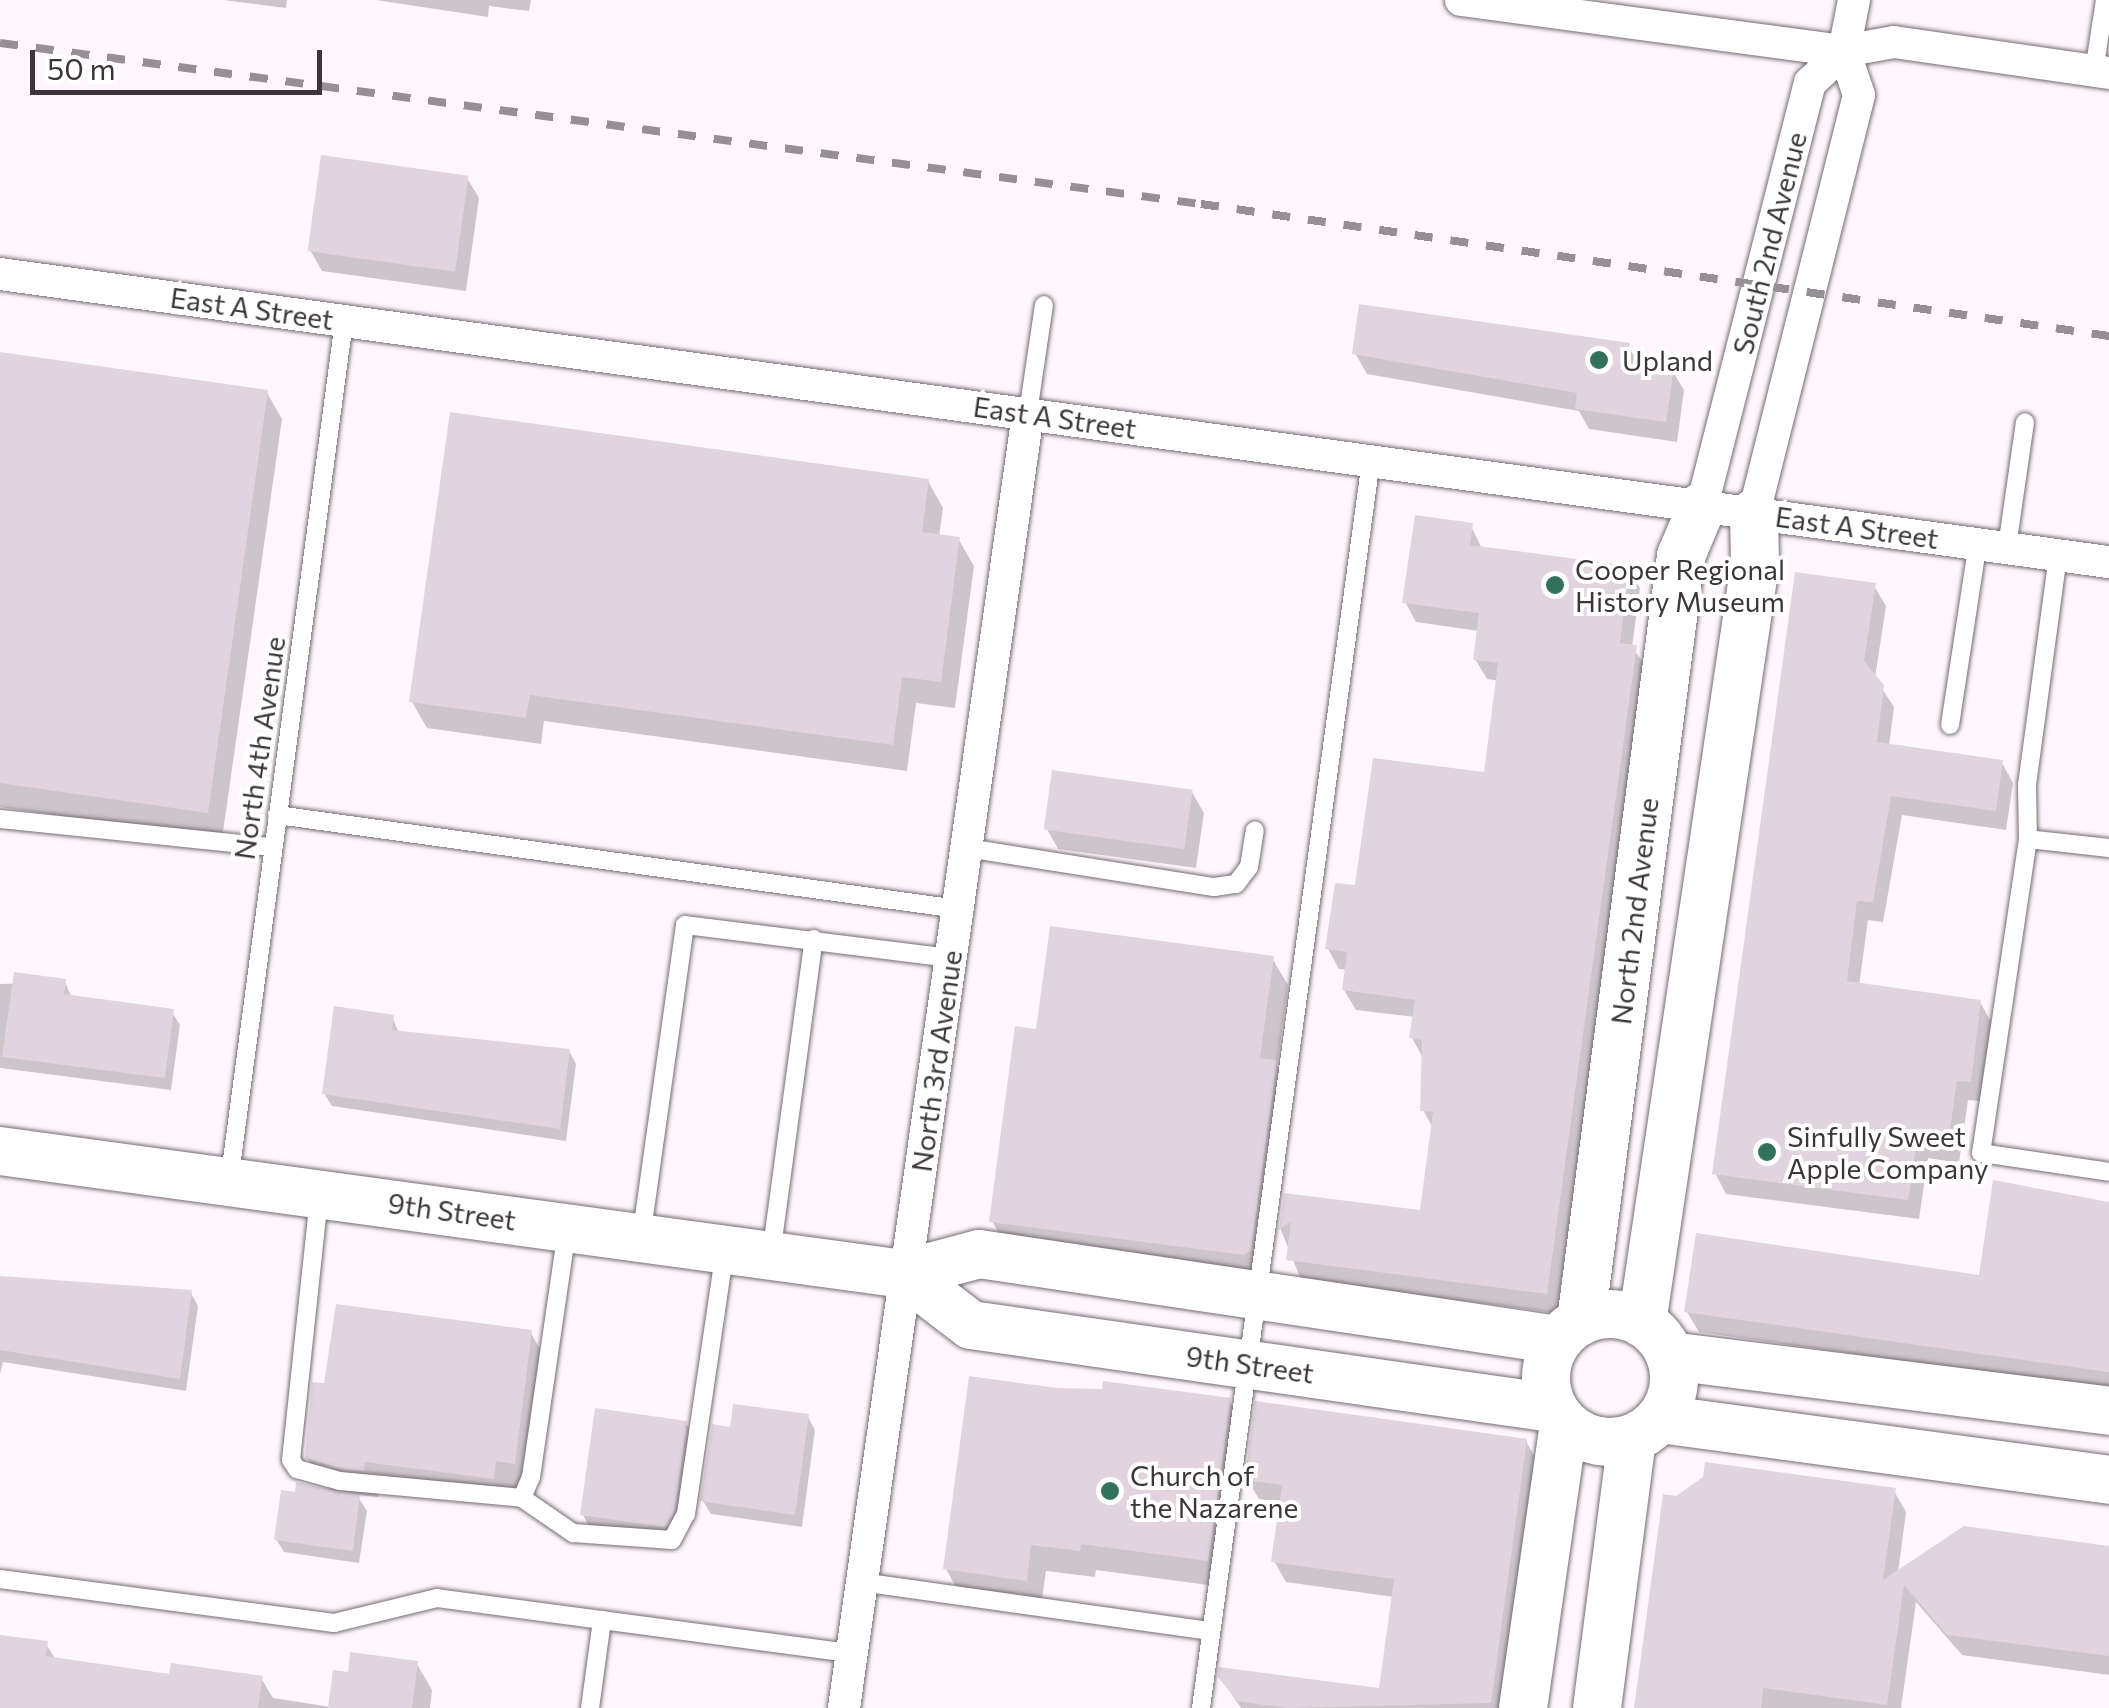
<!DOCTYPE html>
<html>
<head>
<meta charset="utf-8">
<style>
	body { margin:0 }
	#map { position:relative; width:2109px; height:1708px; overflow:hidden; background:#fff7fd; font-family:Commissioner,sans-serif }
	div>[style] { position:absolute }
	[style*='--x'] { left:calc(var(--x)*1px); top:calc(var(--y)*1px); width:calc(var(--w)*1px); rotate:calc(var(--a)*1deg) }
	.shadow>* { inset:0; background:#0003 }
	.building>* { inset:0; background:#e1d4df; transform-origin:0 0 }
	.roads { filter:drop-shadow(0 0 2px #766b74) drop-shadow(0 0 2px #766b74) }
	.lane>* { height:18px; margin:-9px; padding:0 9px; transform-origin:9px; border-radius:9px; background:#fff }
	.street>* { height:32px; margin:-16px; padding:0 16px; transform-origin:16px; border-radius:16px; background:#fff }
	.secondary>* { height:48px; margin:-24px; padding:0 24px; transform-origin:24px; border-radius:24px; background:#fff }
	.secondary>.ring { margin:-24px; padding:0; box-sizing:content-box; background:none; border:48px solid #fff; border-radius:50% }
	.rail>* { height:8px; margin-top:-4px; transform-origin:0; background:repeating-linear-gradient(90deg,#968f95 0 18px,transparent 0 36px) }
	.dots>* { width:28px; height:28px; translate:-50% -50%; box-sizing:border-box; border:5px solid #fff; border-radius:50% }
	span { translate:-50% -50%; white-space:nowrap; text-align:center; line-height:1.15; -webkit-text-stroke:8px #fff; paint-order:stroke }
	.street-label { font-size:28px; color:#3c363b }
	.poi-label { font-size:28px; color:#3c363b }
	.left { translate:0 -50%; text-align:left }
	.scale { position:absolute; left:30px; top:50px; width:292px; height:45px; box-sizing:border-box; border:5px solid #3c363b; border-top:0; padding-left:12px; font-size:30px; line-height:35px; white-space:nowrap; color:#3c363b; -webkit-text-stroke:8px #fff; paint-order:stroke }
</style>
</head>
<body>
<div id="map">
	<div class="shadow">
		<i style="clip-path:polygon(223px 0,287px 0,286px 8px)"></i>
		<i style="clip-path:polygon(531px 0,529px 11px,489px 6px,488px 17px,376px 0)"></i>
		<i style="clip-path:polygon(467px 178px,479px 198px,466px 291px,322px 271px,310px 250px)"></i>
		<i style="clip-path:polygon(1628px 346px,1640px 365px,1672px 370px,1684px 390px,1677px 442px,1589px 429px,1579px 411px,1367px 374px,1355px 353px)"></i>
		<i style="clip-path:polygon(0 354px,267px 393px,282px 419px,222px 839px,0 807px)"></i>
		<i style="clip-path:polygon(928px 481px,943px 508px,939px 537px,959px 540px,974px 566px,955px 708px,916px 703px,907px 771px,544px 721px,541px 744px,427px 728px,412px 702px)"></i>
		<i style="clip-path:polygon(1471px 526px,1482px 549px,1628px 568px,1640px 588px,1632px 647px,1647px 668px,1557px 1313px,1301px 1280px,1281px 1230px,1286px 1196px,1422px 1212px,1433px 1128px,1423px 1110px,1423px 1058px,1412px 1038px,1415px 1017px,1356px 1010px,1344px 990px,1347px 970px,1339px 969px,1328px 949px,1358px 888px,1487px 775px,1499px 681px,1487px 679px,1475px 659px,1479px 631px,1416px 622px,1405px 602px)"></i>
		<i style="clip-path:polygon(1874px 586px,1886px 606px,1875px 678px,1894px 707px,1889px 746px,2002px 763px,2013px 783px,2006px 830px,1902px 815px,1883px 922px,1868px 920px,1859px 986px,1980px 1002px,1991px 1022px,1981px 1101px,1968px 1100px,1959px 1163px,1928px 1158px,1919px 1219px,1726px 1194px,1715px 1173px)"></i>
		<i style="clip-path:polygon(1192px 792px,1204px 813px,1196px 868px,1058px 849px,1047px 829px)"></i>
		<i style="clip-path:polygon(1272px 958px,1288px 985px,1277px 1066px,1291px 1090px,1265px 1278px,1007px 1248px,992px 1221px,1038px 1031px)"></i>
		<i style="clip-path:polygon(65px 982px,72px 998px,172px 1012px,180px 1025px,171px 1090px,0 1068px,0 984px)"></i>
		<i style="clip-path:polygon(392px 1017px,399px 1033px,569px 1051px,576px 1064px,566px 1141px,332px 1106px,324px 1093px)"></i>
		<i style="clip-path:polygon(2109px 1202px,2109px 1390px,1699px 1332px,1687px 1312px,1982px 1278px)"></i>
		<i style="clip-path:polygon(0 1279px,191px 1293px,198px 1306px,186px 1391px,3px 1362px,0 1374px)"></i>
		<i style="clip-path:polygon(531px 1333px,546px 1360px,529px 1490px,510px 1487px,508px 1505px,380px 1488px,378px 1497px,357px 1495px,367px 1511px,359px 1563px,284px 1552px,276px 1539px,337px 1493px,323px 1485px,307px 1458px,327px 1386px)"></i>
		<i style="clip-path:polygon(1057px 1390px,1229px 1400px,1245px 1427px,1223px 1587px,1096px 1570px,1095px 1577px,1046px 1571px,1041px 1606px,961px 1596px,946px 1569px)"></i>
		<i style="clip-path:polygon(808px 1417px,815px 1430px,802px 1527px,711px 1514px,703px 1501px,732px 1430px)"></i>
		<i style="clip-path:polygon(686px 1423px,693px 1436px,671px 1539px,590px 1528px,583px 1515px)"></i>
		<i style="clip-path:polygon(1526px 1441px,1537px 1461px,1504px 1708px,1241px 1708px,1220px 1677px,1381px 1691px,1394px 1597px,1286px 1582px,1274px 1561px,1282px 1503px,1259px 1499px,1247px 1479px)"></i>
		<i style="clip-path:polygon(1894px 1491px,1906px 1512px,1898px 1573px,2109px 1548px,2109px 1675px,1962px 1655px,1916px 1602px,1901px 1708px,1636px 1708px)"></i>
		<i style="clip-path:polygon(0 1637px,46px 1644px,56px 1660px,171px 1676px,261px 1678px,273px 1698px,331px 1707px,350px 1675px,417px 1664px,432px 1690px,430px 1708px,0 1708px)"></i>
	</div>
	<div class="building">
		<i style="left:321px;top:155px;width:149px;height:97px;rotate:8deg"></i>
		<i style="clip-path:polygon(1359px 304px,1630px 343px,1627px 361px,1674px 368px,1666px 422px,1575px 409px,1577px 393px,1352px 354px)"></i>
		<i style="clip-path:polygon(0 352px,268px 390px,208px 813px,0 783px)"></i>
		<i style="clip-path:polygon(450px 412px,929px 479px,922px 532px,960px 537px,941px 682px,902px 677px,893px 745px,530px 695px,526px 718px,409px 702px)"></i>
		<i style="clip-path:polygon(1415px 515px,1473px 523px,1470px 545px,1630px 566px,1620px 643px,1637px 645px,1547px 1294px,1286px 1260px,1291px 1221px,1279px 1230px,1284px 1193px,1420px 1210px,1433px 1112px,1420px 1111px,1422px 1040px,1409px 1038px,1415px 1000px,1342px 990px,1347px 952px,1325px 949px,1335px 883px,1355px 885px,1373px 758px,1484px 772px,1498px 663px,1473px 660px,1479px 613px,1402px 603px)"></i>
		<i style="clip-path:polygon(1795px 572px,1876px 583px,1864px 661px,1884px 685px,1877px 742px,2003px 760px,1996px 811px,1891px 796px,1873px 902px,1857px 901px,1847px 981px,1981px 1000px,1971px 1082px,1957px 1081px,1948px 1144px,1917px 1139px,1908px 1200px,1712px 1174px)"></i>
		<i style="left:1052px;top:770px;width:142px;height:60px;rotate:8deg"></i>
		<i style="clip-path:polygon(1050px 926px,1274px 956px,1260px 1058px,1277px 1060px,1251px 1250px,1244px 1255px,989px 1222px,1015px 1026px,1036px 1029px)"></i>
		<i style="clip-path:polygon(14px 972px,66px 979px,64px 994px,174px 1009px,165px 1078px,2px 1057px)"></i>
		<i style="clip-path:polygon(334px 1006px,394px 1015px,392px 1030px,570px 1049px,560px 1129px,322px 1094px)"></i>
		<i style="clip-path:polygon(1993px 1180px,2109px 1202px,2109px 1372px,1684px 1312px,1696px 1233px,1979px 1275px)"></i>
		<i style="clip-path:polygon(0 1276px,192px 1290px,180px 1379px,0 1350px)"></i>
		<i style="clip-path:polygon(336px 1304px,532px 1330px,515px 1464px,496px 1461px,494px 1479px,365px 1462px,364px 1471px,342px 1469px,305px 1458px,312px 1382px,324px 1383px)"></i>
		<i style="clip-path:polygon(969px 1376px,1057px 1388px,1102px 1389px,1103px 1381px,1231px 1398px,1208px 1561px,1081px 1544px,1080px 1551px,1031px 1545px,1027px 1581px,943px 1569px)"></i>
		<i style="clip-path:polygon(1255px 1401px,1527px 1439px,1491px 1703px,1287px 1708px,1237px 1701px,1218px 1677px,1219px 1667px,1379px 1688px,1394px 1579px,1271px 1562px,1282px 1485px,1245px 1480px)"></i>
		<i style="clip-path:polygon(733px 1404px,809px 1414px,795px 1515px,700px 1501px,712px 1424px,730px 1427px)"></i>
		<i style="left:595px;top:1408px;width:93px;height:108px;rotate:8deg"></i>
		<i style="clip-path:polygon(1705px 1462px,1896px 1488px,1883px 1580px,1964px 1526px,2109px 1546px,2109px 1656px,1947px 1635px,1904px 1585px,1887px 1705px,1763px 1688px,1761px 1708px,1634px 1708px,1663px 1494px,1676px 1496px,1703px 1477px)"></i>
		<i style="clip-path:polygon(296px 1482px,360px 1495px,353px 1551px,274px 1540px,281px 1490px,295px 1492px)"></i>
		<i style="clip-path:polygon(0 1635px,48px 1641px,46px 1656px,169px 1674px,171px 1663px,263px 1676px,258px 1708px,0 1708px)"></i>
		<i style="clip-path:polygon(350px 1652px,418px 1661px,412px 1708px,328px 1708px,333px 1670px,348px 1672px)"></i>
	</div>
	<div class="roads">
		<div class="lane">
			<i style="--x:2094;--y:71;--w:72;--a:-81.2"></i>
			<i style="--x:1028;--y:413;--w:109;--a:-81.6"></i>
			<i style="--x:2007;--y:547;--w:126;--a:-81.8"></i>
			<i style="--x:1950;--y:725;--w:184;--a:-81.3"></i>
			<i style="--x:277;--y:815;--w:687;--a:7.86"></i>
			<i style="--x:0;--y:819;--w:274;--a:5.9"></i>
			<i style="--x:2028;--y:839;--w:54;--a:-91.1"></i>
			<i style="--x:2027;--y:785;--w:232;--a:-82.3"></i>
			<i style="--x:967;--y:848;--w:250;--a:9"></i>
			<i style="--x:1214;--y:887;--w:22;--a:-8"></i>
			<i style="--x:1236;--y:884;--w:21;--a:-53"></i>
			<i style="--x:1249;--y:867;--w:37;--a:-81"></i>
			<i style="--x:2109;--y:848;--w:81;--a:-173.7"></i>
			<i style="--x:2028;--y:839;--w:317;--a:98.5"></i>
			<i style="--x:1981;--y:1153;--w:129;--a:8.4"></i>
			<i style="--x:229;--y:1182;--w:869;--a:-82.39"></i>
			<i style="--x:319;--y:1198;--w:263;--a:96.1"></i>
			<i style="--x:291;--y:1460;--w:11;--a:56"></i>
			<i style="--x:297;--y:1469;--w:45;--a:15.6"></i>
			<i style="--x:340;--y:1481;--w:183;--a:5.3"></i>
			<i style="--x:522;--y:1498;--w:23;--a:-67"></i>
			<i style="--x:531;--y:1477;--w:249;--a:-81.7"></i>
			<i style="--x:641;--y:1238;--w:316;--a:-82"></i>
			<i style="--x:685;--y:925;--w:268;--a:7.1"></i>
			<i style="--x:771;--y:1255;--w:319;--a:-82.3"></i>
			<i style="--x:522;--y:1498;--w:62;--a:34.5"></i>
			<i style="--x:573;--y:1533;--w:99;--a:4"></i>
			<i style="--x:672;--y:1540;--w:30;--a:-62"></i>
			<i style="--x:686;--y:1514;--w:268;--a:-81.6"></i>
			<i style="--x:0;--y:1579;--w:337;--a:7.5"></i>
			<i style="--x:334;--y:1623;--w:106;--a:-13.6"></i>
			<i style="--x:437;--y:1598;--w:418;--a:7.6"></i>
			<i style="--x:861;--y:1582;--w:353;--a:8"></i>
			<i style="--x:590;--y:1708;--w:89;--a:-82.2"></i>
			<i style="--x:1201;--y:1708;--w:1260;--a:-82.24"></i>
		</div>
		<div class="street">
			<i style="--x:1461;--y:0;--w:386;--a:7.6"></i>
			<i style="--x:1844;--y:51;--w:51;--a:-10.2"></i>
			<i style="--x:1894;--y:42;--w:217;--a:8.2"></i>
			<i style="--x:0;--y:274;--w:2129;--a:7.78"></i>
			<i style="--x:1702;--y:506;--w:437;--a:-75.7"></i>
			<i style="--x:1810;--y:83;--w:47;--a:-43.3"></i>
			<i style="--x:1754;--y:513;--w:431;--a:-75.9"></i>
			<i style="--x:1859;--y:95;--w:46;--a:-108.8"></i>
			<i style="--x:1844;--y:51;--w:52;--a:-78.9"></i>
			<i style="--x:844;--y:1708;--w:1308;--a:-81.91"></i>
		</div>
		<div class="secondary">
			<i style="--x:0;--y:1151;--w:912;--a:7.75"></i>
			<i style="--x:904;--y:1274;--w:78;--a:-14.9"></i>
			<i style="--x:979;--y:1254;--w:585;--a:8.45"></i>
			<i style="--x:904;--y:1274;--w:84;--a:37.3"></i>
			<i style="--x:971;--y:1325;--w:587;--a:8.13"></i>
			<i class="ring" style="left:1546px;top:1314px;width:80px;height:80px"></i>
			<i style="--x:1581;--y:1321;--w:772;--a:-82.55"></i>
			<i style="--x:1681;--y:556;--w:54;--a:-67.2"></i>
			<i style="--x:1642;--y:1323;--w:767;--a:-81.53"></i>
			<i style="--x:1755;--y:564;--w:51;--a:-91.1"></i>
			<i style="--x:1670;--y:1356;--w:442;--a:7.1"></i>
			<i style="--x:1660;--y:1419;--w:453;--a:7.7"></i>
			<i style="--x:1523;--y:1708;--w:287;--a:-81.8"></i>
			<i style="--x:1597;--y:1708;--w:272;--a:-82.6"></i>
		</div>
	</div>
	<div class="rail">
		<i style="--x:0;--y:43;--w:1212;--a:7.64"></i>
		<i style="--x:1201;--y:204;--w:918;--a:8.27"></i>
	</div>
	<div class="dots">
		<i style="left:1599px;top:360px;background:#34715c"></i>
		<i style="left:1555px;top:585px;background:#34715c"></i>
		<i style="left:1767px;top:1152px;background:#34715c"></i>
		<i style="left:1110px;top:1491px;background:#34715c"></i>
	</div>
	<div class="street-label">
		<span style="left:1769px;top:243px;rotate:-76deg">South 2nd Avenue</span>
		<span style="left:252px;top:308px;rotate:8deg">East A Street</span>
		<span style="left:1055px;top:417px;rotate:8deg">East A Street</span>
		<span style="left:1857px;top:527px;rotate:8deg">East A Street</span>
		<span style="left:259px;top:748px;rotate:-82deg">North 4th Avenue</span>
		<span style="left:1634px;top:911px;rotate:-83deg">North 2nd Avenue</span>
		<span style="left:936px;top:1061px;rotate:-82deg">North 3rd Avenue</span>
		<span style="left:452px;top:1211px;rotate:8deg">9th Street</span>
		<span style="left:1250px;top:1364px;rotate:8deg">9th Street</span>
	</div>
	<div class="poi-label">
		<span class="left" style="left:1622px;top:360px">Upland</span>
		<span class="left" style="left:1575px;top:585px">Cooper Regional<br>History Museum</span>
		<span class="left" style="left:1787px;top:1152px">Sinfully Sweet<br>Apple Company</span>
		<span class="left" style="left:1130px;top:1491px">Church of<br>the Nazarene</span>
	</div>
	<div class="scale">50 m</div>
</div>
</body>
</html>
